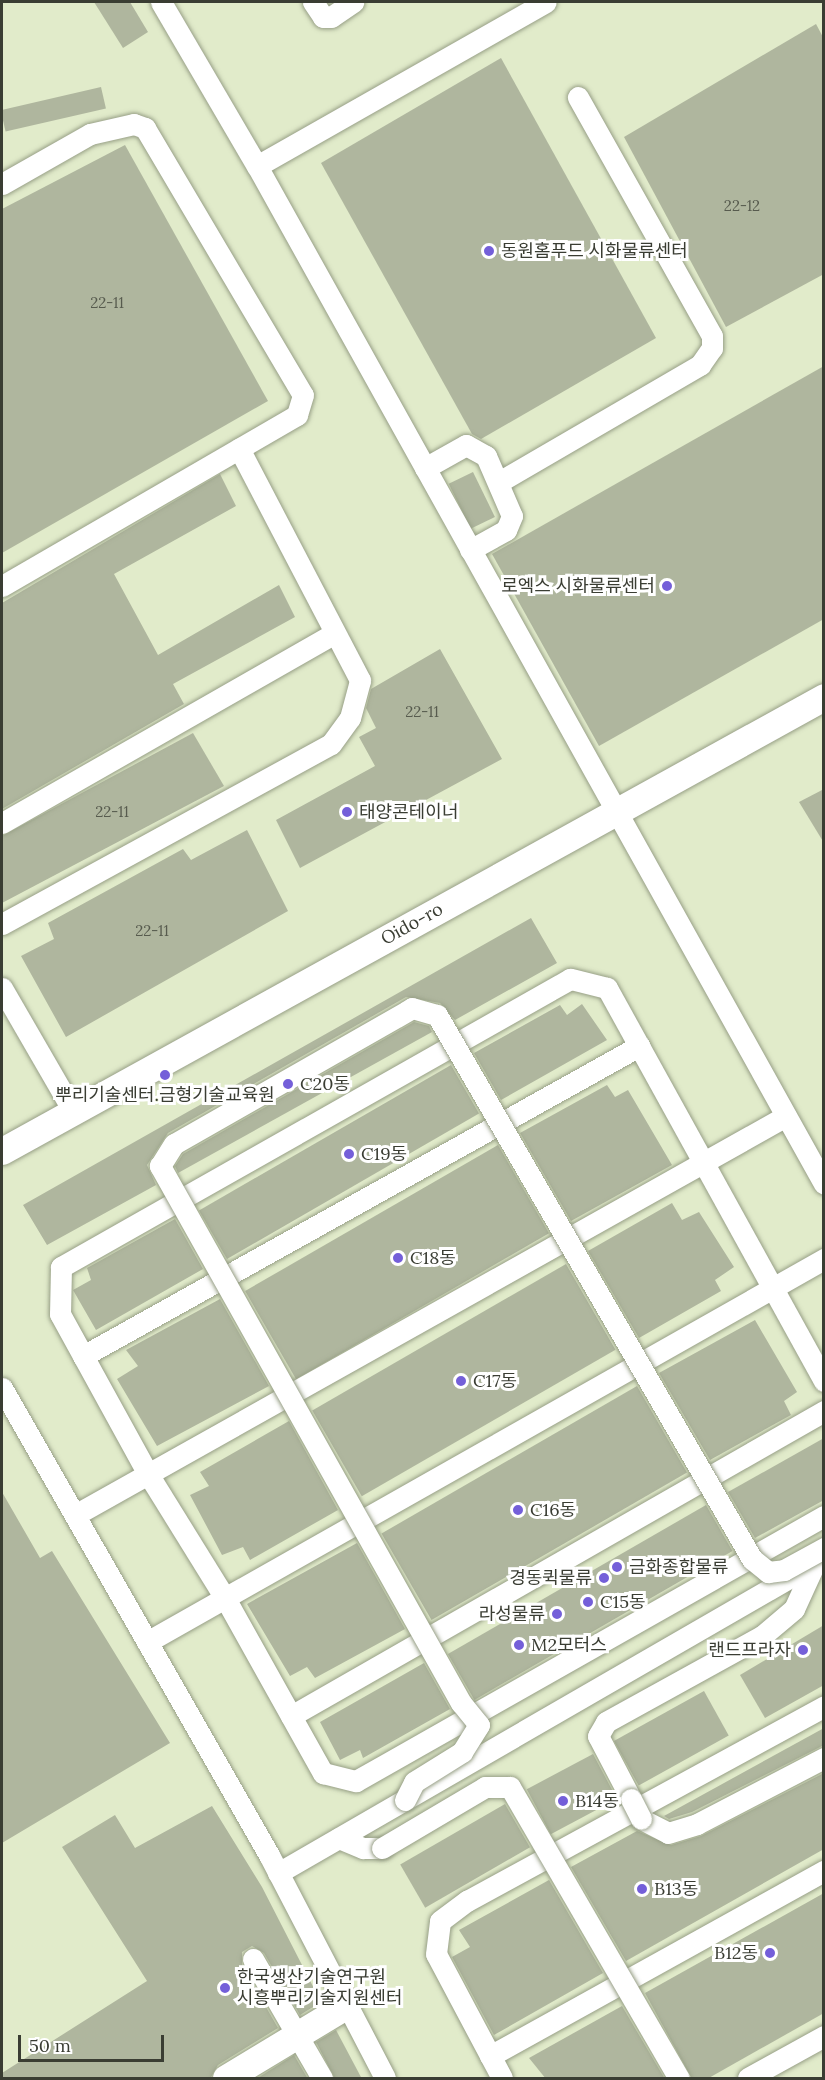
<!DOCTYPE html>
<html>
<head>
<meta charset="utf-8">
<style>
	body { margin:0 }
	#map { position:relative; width:825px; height:2080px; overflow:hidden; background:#ecf5db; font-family:Lora,"Noto Sans KR",serif }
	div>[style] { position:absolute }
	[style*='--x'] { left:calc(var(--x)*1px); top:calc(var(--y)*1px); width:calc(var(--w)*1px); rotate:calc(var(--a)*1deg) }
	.built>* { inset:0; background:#e1ebca; transform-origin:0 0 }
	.building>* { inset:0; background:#afb69e; transform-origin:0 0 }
	.roads { filter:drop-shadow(0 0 2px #979f86) drop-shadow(0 0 2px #979f86) }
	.minor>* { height:21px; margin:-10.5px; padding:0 10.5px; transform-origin:10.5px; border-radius:10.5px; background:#fff }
	.major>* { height:27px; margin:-13.5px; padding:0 13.5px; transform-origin:13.5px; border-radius:13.5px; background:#fff }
	.bridges { filter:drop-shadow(0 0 2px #979f86) drop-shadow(0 0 2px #979f86) }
	.minor-bridge>* { height:21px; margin:-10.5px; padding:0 10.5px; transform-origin:10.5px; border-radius:10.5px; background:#fff }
	.dots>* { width:16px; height:16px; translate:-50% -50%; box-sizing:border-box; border:3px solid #fff; border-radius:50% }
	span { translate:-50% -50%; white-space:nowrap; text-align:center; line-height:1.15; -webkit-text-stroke:6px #fff; paint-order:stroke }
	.number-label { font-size:15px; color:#575b4e }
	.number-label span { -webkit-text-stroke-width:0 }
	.poi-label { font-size:18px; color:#3a3d33 }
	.left { translate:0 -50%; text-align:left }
	.right { translate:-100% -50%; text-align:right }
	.street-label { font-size:18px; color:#3a3d33 }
	.frame { position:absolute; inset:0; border:3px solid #3a3d33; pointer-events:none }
	.scale { position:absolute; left:18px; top:2035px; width:146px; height:27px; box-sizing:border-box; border:3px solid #3a3d33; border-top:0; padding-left:8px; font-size:18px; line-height:21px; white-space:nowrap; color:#3a3d33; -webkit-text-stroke:4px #fff; paint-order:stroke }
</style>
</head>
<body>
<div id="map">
	<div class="built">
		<i style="left:2px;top:2px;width:821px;height:2076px"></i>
	</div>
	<div class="building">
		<i style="clip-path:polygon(94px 2px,130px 2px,148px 32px,123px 48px)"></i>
		<i style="clip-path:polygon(816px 24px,824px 39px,824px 274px,726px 327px,624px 137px)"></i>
		<i style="clip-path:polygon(501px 58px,656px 338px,481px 439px,472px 434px,321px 163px)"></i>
		<i style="left:101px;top:87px;width:22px;height:103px;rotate:77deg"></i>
		<i style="clip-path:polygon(125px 145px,268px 401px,2px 553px,2px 209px)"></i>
		<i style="clip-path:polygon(824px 366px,824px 619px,599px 746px,492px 554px)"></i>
		<i style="left:473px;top:472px;width:50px;height:27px;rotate:64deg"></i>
		<i style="clip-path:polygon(220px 474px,236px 506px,114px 574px,158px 655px,279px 585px,295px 617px,173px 684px,184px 704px,2px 809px,2px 603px)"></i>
		<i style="clip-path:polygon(440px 649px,502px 759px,300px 868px,276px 820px,375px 766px,359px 737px,376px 728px,366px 708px,371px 689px)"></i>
		<i style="clip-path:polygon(193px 733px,224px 786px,2px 903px,2px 836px)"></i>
		<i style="clip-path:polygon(824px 789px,824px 843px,799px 802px)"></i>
		<i style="clip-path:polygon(247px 830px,288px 911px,66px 1037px,21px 956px,54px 939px,48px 923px,183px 849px,191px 860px)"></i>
		<i style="clip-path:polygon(531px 918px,557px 963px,455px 1020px,440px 1003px,406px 997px,168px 1133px,147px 1165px,156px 1185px,47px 1245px,23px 1205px)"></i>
		<i style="clip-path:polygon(582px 1004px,607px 1040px,501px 1100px,474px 1053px,560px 1005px,567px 1015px)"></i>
		<i style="clip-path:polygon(414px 1022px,429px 1026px,432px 1032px,178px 1173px,175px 1166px,183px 1154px)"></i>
		<i style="left:451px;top:1065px;width:56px;height:291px;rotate:60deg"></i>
		<i style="clip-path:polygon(607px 1085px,615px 1097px,628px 1090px,672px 1165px,571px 1221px,520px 1133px)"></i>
		<i style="left:498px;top:1145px;width:102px;height:292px;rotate:60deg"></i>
		<i style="clip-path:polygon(672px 1203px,682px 1220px,699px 1212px,734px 1267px,715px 1280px,721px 1291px,639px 1338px,588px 1251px)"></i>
		<i style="clip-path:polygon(175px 1219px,203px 1269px,96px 1330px,73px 1290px,91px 1280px,87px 1268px)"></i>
		<i style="left:566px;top:1264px;width:99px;height:293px;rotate:60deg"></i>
		<i style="clip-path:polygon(220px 1299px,269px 1386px,157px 1446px,117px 1379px,138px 1366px,126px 1350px)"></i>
		<i style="clip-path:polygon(755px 1320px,797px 1392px,784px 1401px,791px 1415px,710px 1460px,659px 1373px)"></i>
		<i style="left:637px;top:1386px;width:100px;height:295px;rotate:60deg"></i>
		<i style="clip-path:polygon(289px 1421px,338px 1510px,250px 1560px,243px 1547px,222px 1555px,190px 1495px,209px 1486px,200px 1472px)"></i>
		<i style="clip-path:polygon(824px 1438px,824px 1500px,755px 1538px,728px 1492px)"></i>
		<i style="clip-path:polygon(2px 1492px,40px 1558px,52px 1551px,170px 1743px,2px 1843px)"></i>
		<i style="left:706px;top:1505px;width:53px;height:298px;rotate:60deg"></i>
		<i style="clip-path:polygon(357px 1543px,405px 1629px,315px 1678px,307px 1667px,290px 1676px,247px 1604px)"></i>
		<i style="clip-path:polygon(824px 1625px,824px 1685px,765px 1718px,740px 1675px)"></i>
		<i style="clip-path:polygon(424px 1663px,450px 1709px,363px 1758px,360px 1750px,340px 1760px,320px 1722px)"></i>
		<i style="left:704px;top:1691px;width:51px;height:103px;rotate:61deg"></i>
		<i style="clip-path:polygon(824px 1728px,824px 1745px,692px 1812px,669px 1819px,664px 1816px)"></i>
		<i style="left:593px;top:1754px;width:51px;height:75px;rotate:62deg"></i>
		<i style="clip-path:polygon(824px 1773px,824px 1849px,626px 1961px,571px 1867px,637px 1831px,671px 1845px,701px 1836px)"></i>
		<i style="left:505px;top:1804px;width:50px;height:121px;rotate:60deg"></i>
		<i style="clip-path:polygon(212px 1806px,262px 1887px,321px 2002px,300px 2015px,264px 1953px,252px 1946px,242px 1952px,242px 1965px,278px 2028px,218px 2065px,210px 2079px,2px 2079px,2px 2073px,147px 1981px,62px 1847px,115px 1815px,135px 1848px)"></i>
		<i style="clip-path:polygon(549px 1880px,603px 1973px,494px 2035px,452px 1957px,470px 1947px,459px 1930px)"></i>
		<i style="clip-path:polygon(824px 1893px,824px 2013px,707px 2079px,692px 2079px,645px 1993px)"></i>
		<i style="clip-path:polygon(622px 2006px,665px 2079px,546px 2079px,529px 2058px)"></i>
		<i style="clip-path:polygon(336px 2030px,362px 2079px,335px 2079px,316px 2042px)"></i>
		<i style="clip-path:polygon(294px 2055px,308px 2079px,256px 2079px)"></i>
	</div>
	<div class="roads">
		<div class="minor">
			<i style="--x:161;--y:2;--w:190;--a:59.7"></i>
			<i style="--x:257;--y:166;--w:1165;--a:60.88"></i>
			<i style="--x:313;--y:2;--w:18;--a:56"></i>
			<i style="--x:323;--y:17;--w:8;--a:0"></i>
			<i style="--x:331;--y:17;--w:27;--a:-34"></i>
			<i style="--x:257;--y:166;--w:332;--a:-29.6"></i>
			<i style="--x:2;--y:184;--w:101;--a:-29.6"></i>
			<i style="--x:90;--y:134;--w:45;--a:-12.8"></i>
			<i style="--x:134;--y:124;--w:12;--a:20"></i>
			<i style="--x:145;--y:128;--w:310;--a:59.4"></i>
			<i style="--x:303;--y:395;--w:21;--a:107"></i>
			<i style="--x:297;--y:415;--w:341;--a:149.9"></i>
			<i style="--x:425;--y:468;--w:47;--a:-29.3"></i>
			<i style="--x:466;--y:445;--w:23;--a:29"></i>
			<i style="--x:486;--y:456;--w:65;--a:66.6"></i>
			<i style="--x:512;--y:516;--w:15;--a:113"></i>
			<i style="--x:506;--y:530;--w:41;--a:150.9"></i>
			<i style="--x:499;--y:482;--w:233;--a:-30.2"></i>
			<i style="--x:700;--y:365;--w:21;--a:-55"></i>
			<i style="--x:712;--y:348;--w:12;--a:-90"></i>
			<i style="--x:712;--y:336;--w:274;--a:-119.3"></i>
			<i style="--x:2;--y:823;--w:383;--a:-29.7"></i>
			<i style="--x:2;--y:924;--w:375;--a:-28.7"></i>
			<i style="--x:331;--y:744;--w:32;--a:-54"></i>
			<i style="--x:350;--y:718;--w:39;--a:-75"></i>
			<i style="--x:360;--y:680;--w:261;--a:-117.6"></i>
			<i style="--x:2;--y:988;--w:142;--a:60"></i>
			<i style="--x:83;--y:1356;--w:637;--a:-29.14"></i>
			<i style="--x:824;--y:1381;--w:449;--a:-118.9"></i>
			<i style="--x:607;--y:988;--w:38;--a:-166"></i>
			<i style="--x:570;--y:979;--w:585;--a:150.5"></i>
			<i style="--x:61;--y:1267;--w:47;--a:91.2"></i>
			<i style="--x:60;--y:1314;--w:183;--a:61.2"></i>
			<i style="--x:148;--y:1474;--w:146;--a:58.2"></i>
			<i style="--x:225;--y:1598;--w:201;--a:60.8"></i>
			<i style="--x:323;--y:1773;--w:34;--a:14"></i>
			<i style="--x:356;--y:1781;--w:538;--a:-29.52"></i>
			<i style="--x:2;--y:1388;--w:538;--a:60.24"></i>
			<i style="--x:269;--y:1855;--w:251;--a:62.5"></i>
			<i style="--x:75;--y:1515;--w:815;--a:-29.3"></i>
			<i style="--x:147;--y:1642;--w:778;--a:-29.5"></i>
			<i style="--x:291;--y:1716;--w:614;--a:-29.78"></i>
			<i style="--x:631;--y:1799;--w:71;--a:-117.6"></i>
			<i style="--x:598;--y:1736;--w:16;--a:-60"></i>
			<i style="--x:606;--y:1722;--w:178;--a:-28.9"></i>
			<i style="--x:762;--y:1636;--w:42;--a:-40.2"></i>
			<i style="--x:794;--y:1609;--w:51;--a:-65.5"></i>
			<i style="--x:641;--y:1819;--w:30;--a:27"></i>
			<i style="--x:668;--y:1833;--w:30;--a:-17"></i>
			<i style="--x:697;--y:1824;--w:143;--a:-27.5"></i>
			<i style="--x:339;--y:1838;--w:26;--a:23"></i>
			<i style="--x:363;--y:1848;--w:19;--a:0"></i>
			<i style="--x:278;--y:1873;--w:612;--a:-30"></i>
			<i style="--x:253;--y:1959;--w:138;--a:59.9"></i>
			<i style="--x:490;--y:2056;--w:382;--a:-29"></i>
			<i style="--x:502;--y:2078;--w:140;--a:-118"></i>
			<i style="--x:436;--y:1954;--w:33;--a:-83"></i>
			<i style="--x:440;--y:1921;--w:34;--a:-37"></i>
			<i style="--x:467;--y:1901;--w:407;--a:-28.6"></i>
			<i style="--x:748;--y:2078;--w:87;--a:-28.9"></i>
		</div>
		<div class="major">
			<i style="--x:2;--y:1151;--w:939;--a:-28.91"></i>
			<i style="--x:226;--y:2078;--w:141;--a:-31.1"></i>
		</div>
	</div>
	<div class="bridges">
		<div class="minor-bridge">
			<i style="--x:631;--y:1799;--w:22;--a:63"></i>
			<i style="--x:405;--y:1800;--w:20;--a:-63"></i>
			<i style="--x:414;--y:1782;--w:57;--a:-32"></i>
			<i style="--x:462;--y:1752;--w:32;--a:-58"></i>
			<i style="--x:479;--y:1725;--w:28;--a:-129"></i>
			<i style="--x:461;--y:1703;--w:616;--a:-119.27"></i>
			<i style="--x:160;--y:1166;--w:26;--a:-58"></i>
			<i style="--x:174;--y:1144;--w:274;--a:-29.7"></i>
			<i style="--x:412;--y:1008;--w:26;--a:16"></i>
			<i style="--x:437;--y:1015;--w:629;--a:59.93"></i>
			<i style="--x:752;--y:1559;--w:21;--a:39"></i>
			<i style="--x:768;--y:1572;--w:16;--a:-7"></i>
			<i style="--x:784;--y:1570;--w:46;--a:-28.8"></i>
			<i style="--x:382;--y:1848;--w:120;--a:-30.6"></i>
			<i style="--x:485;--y:1787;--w:25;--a:0"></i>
			<i style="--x:510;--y:1787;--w:337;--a:59.9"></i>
		</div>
	</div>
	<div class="dots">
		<i style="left:489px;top:251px;background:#745fd9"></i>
		<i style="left:667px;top:586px;background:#745fd9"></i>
		<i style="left:347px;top:812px;background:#745fd9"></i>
		<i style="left:165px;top:1075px;background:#745fd9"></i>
		<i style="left:288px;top:1084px;background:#745fd9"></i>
		<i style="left:349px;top:1154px;background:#745fd9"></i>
		<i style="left:398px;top:1258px;background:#745fd9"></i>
		<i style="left:461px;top:1381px;background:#745fd9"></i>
		<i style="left:518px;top:1510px;background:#745fd9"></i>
		<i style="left:617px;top:1567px;background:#745fd9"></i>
		<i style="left:604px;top:1578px;background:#745fd9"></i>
		<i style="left:588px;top:1602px;background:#745fd9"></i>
		<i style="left:557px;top:1614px;background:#745fd9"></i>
		<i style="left:519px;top:1645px;background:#745fd9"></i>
		<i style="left:803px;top:1650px;background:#745fd9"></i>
		<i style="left:563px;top:1801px;background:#745fd9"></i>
		<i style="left:642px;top:1889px;background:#745fd9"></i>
		<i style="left:770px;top:1953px;background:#745fd9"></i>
		<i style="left:225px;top:1988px;background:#745fd9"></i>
	</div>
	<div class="number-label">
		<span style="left:742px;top:206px">22-12</span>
		<span style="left:107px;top:303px">22-11</span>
		<span style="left:422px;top:712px">22-11</span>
		<span style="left:112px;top:812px">22-11</span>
		<span style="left:152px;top:931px">22-11</span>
	</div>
	<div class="poi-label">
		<span class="left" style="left:501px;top:251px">동원홈푸드 시화물류센터</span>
		<span class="right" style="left:655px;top:586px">로엑스 시화물류센터</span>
		<span class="left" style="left:359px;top:812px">태양콘테이너</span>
		<span class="left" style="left:300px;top:1084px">C20동</span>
		<span style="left:165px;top:1095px">뿌리기술센터.금형기술교육원</span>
		<span class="left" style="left:361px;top:1154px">C19동</span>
		<span class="left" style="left:410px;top:1258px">C18동</span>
		<span class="left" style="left:473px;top:1381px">C17동</span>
		<span class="left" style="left:530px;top:1510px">C16동</span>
		<span class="left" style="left:629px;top:1567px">금화종합물류</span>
		<span class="right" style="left:592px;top:1578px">경동퀵물류</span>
		<span class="left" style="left:600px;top:1602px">C15동</span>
		<span class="right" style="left:545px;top:1614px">라성물류</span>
		<span class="left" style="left:531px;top:1645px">M2모터스</span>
		<span class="right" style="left:791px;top:1650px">랜드프라자</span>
		<span class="left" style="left:575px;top:1801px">B14동</span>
		<span class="left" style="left:654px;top:1889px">B13동</span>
		<span class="right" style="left:758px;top:1953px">B12동</span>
		<span class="left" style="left:237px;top:1988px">한국생산기술연구원<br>시흥뿌리기술지원센터</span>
	</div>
	<div class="street-label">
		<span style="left:412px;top:924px;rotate:-29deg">Oido-ro</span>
	</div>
	<div class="frame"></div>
	<div class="scale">50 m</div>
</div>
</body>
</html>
